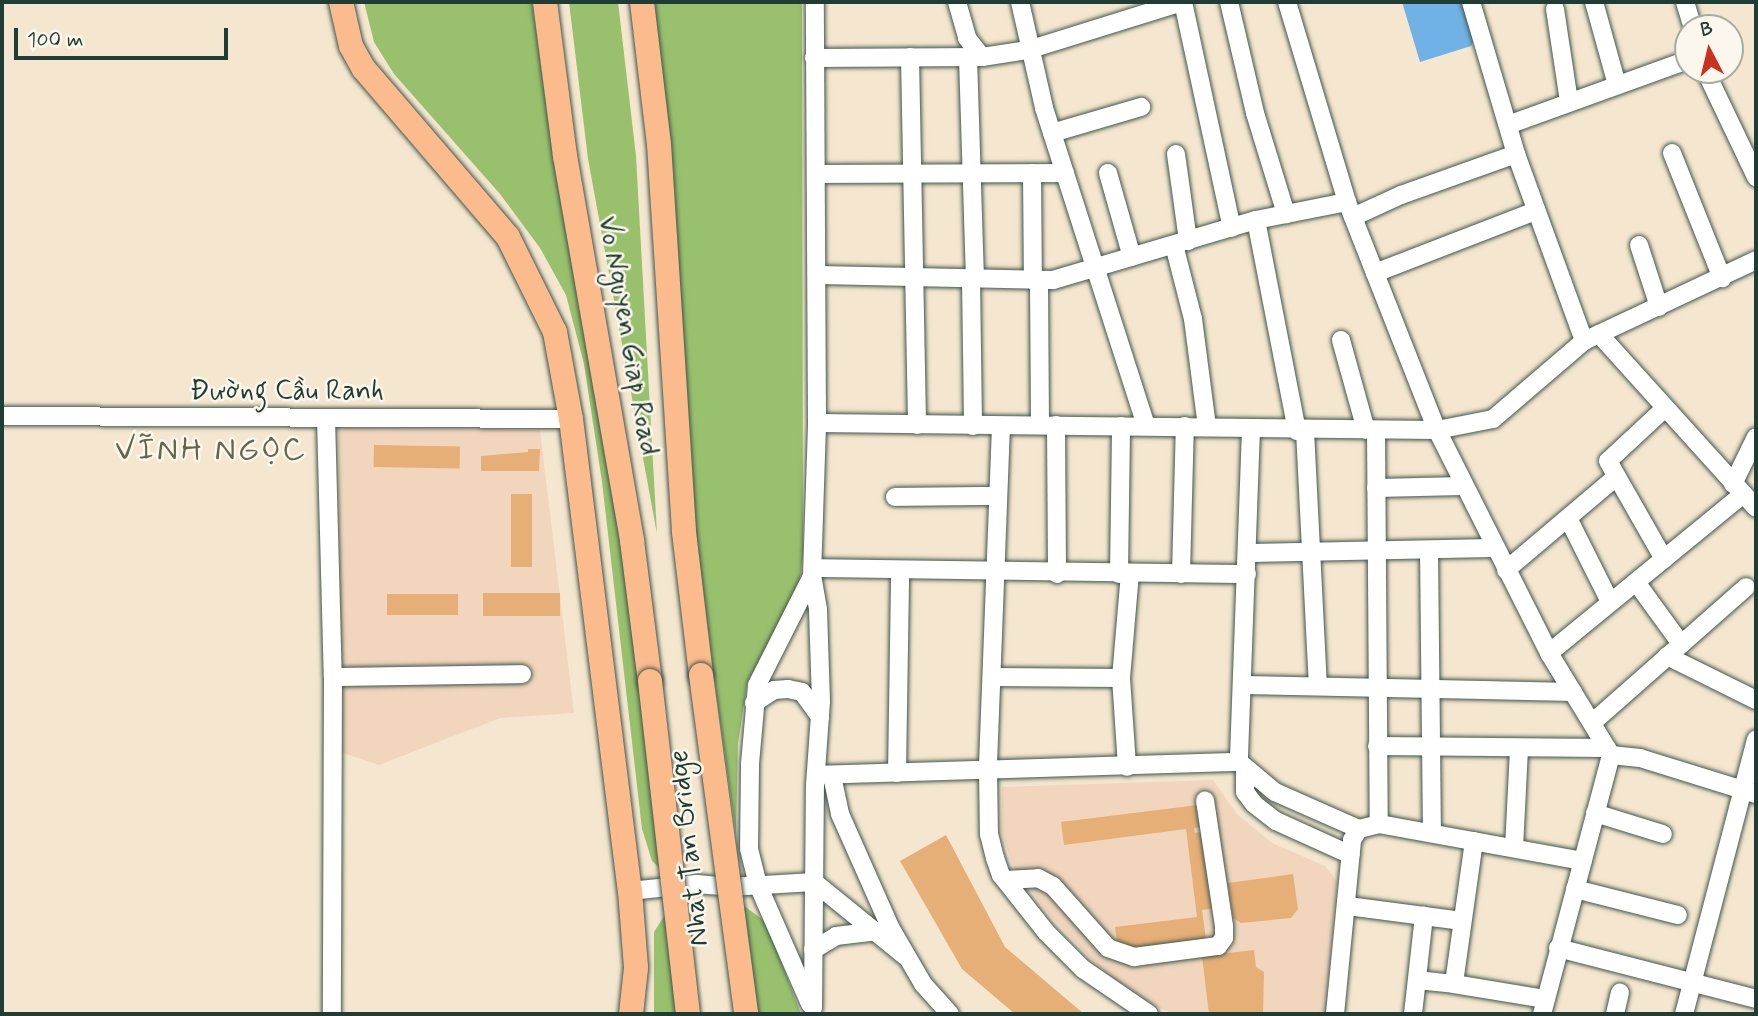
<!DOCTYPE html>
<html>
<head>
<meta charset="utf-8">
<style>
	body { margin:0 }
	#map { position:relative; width:1758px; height:1016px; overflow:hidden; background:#f5e7cf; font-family:Mynerve,sans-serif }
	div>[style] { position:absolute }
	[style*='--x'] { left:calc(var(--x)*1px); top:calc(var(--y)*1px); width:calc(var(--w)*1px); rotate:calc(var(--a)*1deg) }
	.built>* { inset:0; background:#f1d5bd }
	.green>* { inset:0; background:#99c16d }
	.water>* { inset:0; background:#70b2e5 }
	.building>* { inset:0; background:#e5af77; transform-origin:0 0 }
	.roads { filter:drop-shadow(0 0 2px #3f564b) drop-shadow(0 0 2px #3f564b) }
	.minor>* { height:18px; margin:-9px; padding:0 9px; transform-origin:9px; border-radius:9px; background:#fff }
	.highway>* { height:24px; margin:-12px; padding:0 12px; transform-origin:12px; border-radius:12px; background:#fbbb8d }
	.bridges { filter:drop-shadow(0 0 2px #3f564b) drop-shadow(0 0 2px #3f564b) }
	.highway-bridge>* { height:24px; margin:-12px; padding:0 12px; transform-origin:12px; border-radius:12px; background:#fbbb8d }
	span { translate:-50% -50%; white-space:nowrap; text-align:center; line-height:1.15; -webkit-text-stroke:5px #fbf7ec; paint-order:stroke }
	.street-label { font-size:28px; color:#1f3d34 }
	.quarter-label { font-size:32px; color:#64654b; letter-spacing:2px }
	.frame { position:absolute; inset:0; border:4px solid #1f3d34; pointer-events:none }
	.north { position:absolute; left:1674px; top:14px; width:70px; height:70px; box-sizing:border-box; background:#fbf7ec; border:2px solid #a3ada2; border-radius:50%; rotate:353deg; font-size:19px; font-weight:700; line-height:28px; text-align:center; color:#1f3d34 }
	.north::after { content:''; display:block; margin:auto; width:24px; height:32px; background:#c8321e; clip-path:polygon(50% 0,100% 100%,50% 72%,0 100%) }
	.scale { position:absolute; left:14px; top:28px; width:214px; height:32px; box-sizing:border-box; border:4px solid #1f3d34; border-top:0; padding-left:9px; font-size:21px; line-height:24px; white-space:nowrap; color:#1f3d34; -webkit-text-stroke:5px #fbf7ec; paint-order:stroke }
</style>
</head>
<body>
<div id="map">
	<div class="built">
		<i style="clip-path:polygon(339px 428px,540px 430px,574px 713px,500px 718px,379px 765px,340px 752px)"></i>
		<i style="clip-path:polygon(1213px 780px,1237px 814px,1272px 843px,1325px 866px,1337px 881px,1325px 1014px,1172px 1014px,1131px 993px,1093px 961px,1047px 912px,1013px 866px,1001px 830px,1002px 787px)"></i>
	</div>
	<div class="green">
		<i style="clip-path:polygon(364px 2px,532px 2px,553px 153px,622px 534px,663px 871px,652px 861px,642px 829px,602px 482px,584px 364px,566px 295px,540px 248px,500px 194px,394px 74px,374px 42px)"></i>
		<i style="clip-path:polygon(569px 2px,618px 2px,636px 156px,657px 534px,588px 159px)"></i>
		<i style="clip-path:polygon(653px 2px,802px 2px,803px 553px,799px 589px,747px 684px,738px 744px,736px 833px,693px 529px)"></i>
		<i style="clip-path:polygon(740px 903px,766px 922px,801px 1014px,754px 1014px)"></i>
		<i style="clip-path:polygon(668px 910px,680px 1014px,654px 1014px,654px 932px)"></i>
	</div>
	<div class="water">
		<i style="clip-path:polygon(1402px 2px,1462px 2px,1474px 40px,1471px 46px,1420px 62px)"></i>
	</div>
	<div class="building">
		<i style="left:374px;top:445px;width:86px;height:22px;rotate:1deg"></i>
		<i style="clip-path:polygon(528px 449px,540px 449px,539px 471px,481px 471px,481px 456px,528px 452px)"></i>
		<i style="left:511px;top:494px;width:21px;height:73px"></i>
		<i style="left:483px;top:593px;width:77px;height:23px"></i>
		<i style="left:458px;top:594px;width:21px;height:71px;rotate:90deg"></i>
		<i style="clip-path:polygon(1198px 805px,1201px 827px,1194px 828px,1195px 833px,1206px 831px,1216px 908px,1202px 910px,1206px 939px,1118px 950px,1115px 927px,1197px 917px,1186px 829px,1064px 845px,1061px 822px)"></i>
		<i style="clip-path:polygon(946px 835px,1005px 947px,1084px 1014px,1015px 1014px,962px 969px,900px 861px)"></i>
		<i style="clip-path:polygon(1293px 874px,1298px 909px,1291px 918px,1241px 923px,1233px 918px,1228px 883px)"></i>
		<i style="clip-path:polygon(1254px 950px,1256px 967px,1264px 972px,1263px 1014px,1209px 1014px,1202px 956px)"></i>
	</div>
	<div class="roads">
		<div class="minor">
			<i style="--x:957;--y:2;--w:37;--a:74"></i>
			<i style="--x:967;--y:38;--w:24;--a:52"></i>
			<i style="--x:1020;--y:2;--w:109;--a:77.2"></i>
			<i style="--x:1044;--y:108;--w:334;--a:72.2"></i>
			<i style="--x:1183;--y:2;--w:231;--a:77.8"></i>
			<i style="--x:1229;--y:2;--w:114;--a:76.8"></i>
			<i style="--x:1255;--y:113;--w:106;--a:72.9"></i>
			<i style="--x:1287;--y:2;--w:209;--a:73.3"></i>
			<i style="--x:1347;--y:202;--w:245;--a:68.5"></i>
			<i style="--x:1437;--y:430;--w:250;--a:63.3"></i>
			<i style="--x:1549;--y:653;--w:119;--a:58.7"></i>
			<i style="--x:1611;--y:755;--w:268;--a:104.9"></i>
			<i style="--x:1471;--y:2;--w:159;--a:73.5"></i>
			<i style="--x:1516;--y:154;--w:199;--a:70"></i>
			<i style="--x:1594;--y:2;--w:86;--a:74.5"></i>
			<i style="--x:1685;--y:2;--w:27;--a:73"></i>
			<i style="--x:1555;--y:9;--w:94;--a:81.4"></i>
			<i style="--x:910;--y:57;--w:368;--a:88.9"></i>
			<i style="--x:968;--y:57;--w:222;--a:88.2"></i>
			<i style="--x:814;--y:58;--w:168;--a:-0.3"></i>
			<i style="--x:982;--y:57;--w:47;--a:-8.7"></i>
			<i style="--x:1028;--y:50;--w:161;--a:-17.3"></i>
			<i style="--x:1705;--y:70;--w:119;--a:64.5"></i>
			<i style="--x:1508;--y:125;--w:191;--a:-19.9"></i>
			<i style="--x:1052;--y:133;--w:93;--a:-16.3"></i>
			<i style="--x:1672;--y:153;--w:135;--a:68.2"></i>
			<i style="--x:1176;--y:154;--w:88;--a:82.1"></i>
			<i style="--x:1032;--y:173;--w:107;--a:89.5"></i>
			<i style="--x:1108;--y:173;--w:87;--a:74.1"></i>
			<i style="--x:816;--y:174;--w:249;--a:-0.2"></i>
			<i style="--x:1353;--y:217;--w:53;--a:-24.6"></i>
			<i style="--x:1401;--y:195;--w:122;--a:-19.6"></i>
			<i style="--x:1256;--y:220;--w:215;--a:79"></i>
			<i style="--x:1174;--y:245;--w:76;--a:75.6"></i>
			<i style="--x:1193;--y:319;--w:109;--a:82.6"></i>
			<i style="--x:1639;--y:245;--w:65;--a:72.1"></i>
			<i style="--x:1375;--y:273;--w:173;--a:-21.1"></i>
			<i style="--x:817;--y:275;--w:236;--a:1.2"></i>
			<i style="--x:1053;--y:280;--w:212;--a:-16.5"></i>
			<i style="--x:1256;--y:220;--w:93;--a:-11.2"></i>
			<i style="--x:971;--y:279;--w:147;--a:89.2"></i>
			<i style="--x:1039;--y:281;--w:144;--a:89.6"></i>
			<i style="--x:1599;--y:334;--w:234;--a:47.9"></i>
			<i style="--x:1341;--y:340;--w:93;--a:74.5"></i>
			<i style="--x:1664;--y:409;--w:76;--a:137.1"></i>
			<i style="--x:1608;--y:461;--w:113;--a:60.3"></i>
			<i style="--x:2;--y:416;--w:569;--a:0.3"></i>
			<i style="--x:326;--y:418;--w:259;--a:88.5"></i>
			<i style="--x:333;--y:677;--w:337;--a:90.2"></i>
			<i style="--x:817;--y:423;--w:620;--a:0.65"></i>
			<i style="--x:1437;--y:430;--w:57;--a:-11.1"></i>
			<i style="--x:1493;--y:419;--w:120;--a:-40.6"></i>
			<i style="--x:1584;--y:341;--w:190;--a:-25.2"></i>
			<i style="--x:1056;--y:425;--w:149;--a:89.6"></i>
			<i style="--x:1001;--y:426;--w:346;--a:92.2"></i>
			<i style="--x:988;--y:772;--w:62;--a:89.1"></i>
			<i style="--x:989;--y:834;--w:25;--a:76"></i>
			<i style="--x:995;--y:858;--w:18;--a:71"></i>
			<i style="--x:1001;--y:875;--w:73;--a:51.7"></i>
			<i style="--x:1046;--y:932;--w:52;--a:45"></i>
			<i style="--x:1083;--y:969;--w:80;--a:34.3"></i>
			<i style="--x:1251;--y:429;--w:333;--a:92.1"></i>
			<i style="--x:1239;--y:762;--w:47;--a:39.8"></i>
			<i style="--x:1275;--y:792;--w:92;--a:23.8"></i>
			<i style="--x:1376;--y:430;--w:394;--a:89.6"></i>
			<i style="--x:1305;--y:431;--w:255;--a:87.1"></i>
			<i style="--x:1733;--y:484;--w:52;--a:-63.9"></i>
			<i style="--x:1376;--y:488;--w:88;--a:-1.3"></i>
			<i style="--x:895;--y:497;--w:102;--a:-0.6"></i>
			<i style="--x:1568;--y:518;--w:94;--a:63.4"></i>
			<i style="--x:1429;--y:550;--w:283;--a:89.4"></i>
			<i style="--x:1248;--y:553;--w:246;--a:-1.2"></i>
			<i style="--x:813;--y:568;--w:434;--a:0.8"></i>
			<i style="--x:1506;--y:570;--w:143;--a:-40.2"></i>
			<i style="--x:1119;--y:574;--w:148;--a:-89.2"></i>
			<i style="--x:1181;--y:574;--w:148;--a:-88.5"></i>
			<i style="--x:1636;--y:582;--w:77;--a:54"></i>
			<i style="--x:1549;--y:653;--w:251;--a:-39.3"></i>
			<i style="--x:1667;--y:656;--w:99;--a:26.3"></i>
			<i style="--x:333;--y:677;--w:189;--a:-0.9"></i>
			<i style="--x:993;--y:677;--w:128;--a:0.4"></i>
			<i style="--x:1121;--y:678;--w:104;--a:-85.1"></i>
			<i style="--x:1121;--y:678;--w:89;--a:86.1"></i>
			<i style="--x:1244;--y:685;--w:329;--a:1.2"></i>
			<i style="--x:754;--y:703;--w:24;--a:-33"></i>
			<i style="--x:774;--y:690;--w:14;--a:-4"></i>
			<i style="--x:788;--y:689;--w:14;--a:12"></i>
			<i style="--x:802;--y:692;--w:31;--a:54"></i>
			<i style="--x:1593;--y:722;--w:204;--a:-41.4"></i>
			<i style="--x:1377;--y:746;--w:230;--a:0.5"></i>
			<i style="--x:1611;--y:755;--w:29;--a:6"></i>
			<i style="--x:1640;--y:758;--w:121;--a:17.2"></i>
			<i style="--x:1245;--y:768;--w:24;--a:90"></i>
			<i style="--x:1245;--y:792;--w:15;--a:53"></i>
			<i style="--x:1254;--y:804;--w:28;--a:38"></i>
			<i style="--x:1276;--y:821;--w:82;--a:24.4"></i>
			<i style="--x:897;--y:773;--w:201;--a:-89.1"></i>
			<i style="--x:816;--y:775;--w:423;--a:-1.8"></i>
			<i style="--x:832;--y:776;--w:39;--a:78"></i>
			<i style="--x:840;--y:814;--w:124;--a:66.1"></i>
			<i style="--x:890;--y:927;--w:66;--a:59.9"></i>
			<i style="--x:923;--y:984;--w:40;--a:48"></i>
			<i style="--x:1595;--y:813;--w:71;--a:17.2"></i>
			<i style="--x:1474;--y:841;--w:144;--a:98"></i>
			<i style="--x:1454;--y:984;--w:93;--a:9.3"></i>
			<i style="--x:1514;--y:848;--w:100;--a:-87.1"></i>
			<i style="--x:1005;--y:880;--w:33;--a:-3"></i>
			<i style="--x:1038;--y:878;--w:17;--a:28"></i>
			<i style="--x:1053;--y:886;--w:83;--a:48.4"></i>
			<i style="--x:1108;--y:948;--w:28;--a:19"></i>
			<i style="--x:1134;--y:957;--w:85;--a:-7.5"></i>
			<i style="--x:1218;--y:946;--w:10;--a:-53"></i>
			<i style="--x:1224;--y:938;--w:12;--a:-90"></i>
			<i style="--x:1224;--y:926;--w:127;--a:-98.6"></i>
			<i style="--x:1575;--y:889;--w:106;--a:14.2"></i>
			<i style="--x:630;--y:891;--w:67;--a:-6"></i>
			<i style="--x:697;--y:884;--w:33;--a:5"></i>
			<i style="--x:730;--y:887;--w:84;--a:-3.4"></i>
			<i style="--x:814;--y:882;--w:117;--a:39.1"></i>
			<i style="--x:1348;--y:906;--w:115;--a:7.5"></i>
			<i style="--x:1558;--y:948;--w:204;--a:14.4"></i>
			<i style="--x:813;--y:950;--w:27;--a:-31"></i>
			<i style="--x:836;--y:936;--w:42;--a:-6.8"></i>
			<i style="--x:1417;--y:980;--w:37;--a:6"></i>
			<i style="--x:810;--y:1004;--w:130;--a:-113.6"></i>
			<i style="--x:758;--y:885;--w:37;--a:-104"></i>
			<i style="--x:749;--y:849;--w:85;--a:-89.3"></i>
			<i style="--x:750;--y:764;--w:79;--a:-84.9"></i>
			<i style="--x:757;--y:685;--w:122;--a:-63.2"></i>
			<i style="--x:813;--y:1008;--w:223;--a:-89.5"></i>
			<i style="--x:815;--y:785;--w:84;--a:-85.9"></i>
			<i style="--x:821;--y:701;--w:92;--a:-91.9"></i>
			<i style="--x:818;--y:609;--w:34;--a:-100"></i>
			<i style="--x:812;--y:576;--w:153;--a:-88.1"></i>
			<i style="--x:817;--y:423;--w:421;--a:-90.3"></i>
			<i style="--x:1335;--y:1014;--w:175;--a:-84.4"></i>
			<i style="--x:1352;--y:840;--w:13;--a:-58"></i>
			<i style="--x:1359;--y:829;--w:21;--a:-14"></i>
			<i style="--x:1379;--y:824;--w:207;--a:10.3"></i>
			<i style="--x:1413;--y:1014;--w:99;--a:-83.6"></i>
			<i style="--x:1615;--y:1014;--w:22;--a:-77"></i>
			<i style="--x:1684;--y:1014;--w:284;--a:-75.3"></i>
		</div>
		<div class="highway">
			<i style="--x:341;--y:2;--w:45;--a:77.2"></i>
			<i style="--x:351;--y:46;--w:26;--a:61"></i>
			<i style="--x:364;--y:69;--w:221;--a:49.4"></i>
			<i style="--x:508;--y:237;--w:106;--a:63.7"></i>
			<i style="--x:555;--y:332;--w:88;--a:79.6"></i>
			<i style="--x:571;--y:419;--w:476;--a:82.9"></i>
			<i style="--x:630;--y:891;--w:77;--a:85.5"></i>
			<i style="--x:636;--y:968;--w:46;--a:96.2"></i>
			<i style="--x:545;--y:2;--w:155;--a:82.6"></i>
			<i style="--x:565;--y:156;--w:391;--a:80.1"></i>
			<i style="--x:632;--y:541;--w:141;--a:82.7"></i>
			<i style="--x:642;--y:2;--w:143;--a:83.2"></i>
			<i style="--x:659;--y:144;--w:389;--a:86.3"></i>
			<i style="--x:684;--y:532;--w:144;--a:83.2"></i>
		</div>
	</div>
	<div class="bridges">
		<div class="highway-bridge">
			<i style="--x:701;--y:675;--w:342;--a:82.4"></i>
			<i style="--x:650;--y:681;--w:335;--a:83.5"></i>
		</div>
	</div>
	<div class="street-label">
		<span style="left:627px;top:336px;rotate:80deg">Vo Nguyen Giap Road</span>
		<span style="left:287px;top:392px">Đường Cầu Ranh</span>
		<span style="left:690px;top:848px;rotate:-96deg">Nhat Tan Bridge</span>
	</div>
	<div class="quarter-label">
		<span style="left:211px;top:450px">VĨNH NGỌC</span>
	</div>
	<div class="frame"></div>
	<div class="north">B</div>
	<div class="scale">100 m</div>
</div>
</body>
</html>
